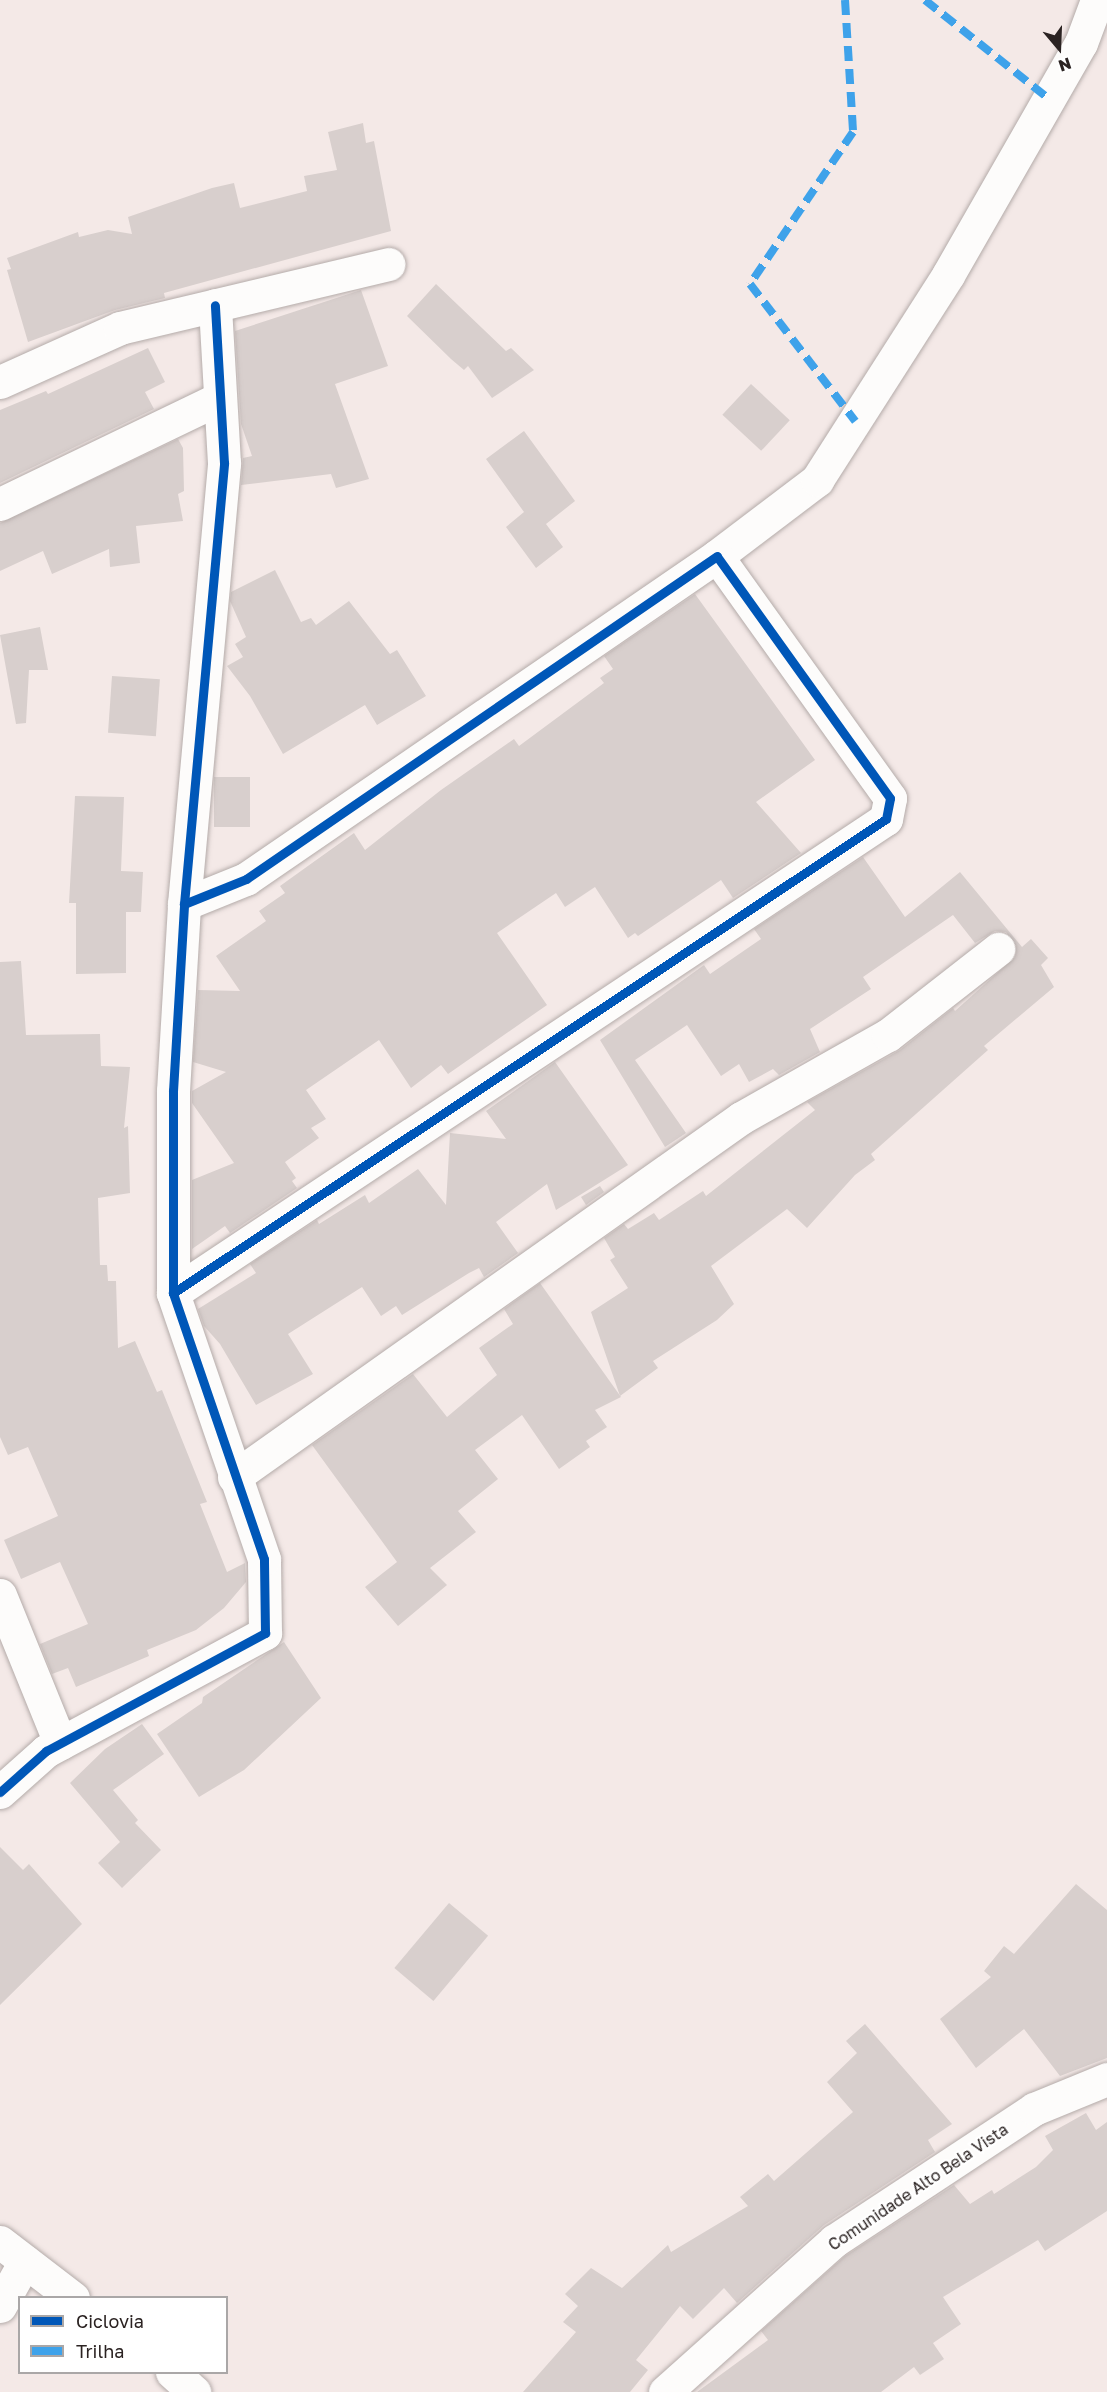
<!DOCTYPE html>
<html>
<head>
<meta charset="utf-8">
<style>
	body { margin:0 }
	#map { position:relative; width:1107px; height:2392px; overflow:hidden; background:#f4e9e7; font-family:"Golos Text",sans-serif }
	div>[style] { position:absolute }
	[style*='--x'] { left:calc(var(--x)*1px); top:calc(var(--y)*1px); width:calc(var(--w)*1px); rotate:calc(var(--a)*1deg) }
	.building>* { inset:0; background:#d8cfcd; transform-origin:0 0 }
	.roads { filter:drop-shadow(0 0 2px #b4aba9) drop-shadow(0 0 2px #b4aba9) }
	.street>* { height:33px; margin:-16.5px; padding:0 16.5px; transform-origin:16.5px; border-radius:16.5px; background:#fdfcfb }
	.secondary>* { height:33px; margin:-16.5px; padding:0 16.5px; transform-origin:16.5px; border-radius:16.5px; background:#fdfcfb }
	.quiet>* { height:8px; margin-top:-4px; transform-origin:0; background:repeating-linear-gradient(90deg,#3ea2ea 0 15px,transparent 0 23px) }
	.cycleway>* { height:9px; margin:-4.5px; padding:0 4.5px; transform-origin:4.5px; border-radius:4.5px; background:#0057b8 }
	span { translate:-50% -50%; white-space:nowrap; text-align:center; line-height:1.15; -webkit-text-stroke:4.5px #fff; paint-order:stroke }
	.street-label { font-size:16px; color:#2b2322 }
	.legend { position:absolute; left:18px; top:2296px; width:210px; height:78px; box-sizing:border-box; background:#fff; border:2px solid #aaa7a7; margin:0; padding:8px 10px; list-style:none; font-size:18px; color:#2b2322 }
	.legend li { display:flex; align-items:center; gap:12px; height:30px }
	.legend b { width:30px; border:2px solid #aaa7a7 }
	.north { position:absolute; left:1029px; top:18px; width:60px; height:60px; -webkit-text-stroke:4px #fff; paint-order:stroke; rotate:161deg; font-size:16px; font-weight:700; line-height:24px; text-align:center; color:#2b2322 }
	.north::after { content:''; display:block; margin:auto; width:21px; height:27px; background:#2b2322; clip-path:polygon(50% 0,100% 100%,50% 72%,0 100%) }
</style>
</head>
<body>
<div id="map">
	<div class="building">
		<i style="clip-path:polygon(363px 123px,366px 143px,374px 141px,391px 231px,164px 293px,165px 298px,115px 310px,28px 342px,7px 270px,11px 269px,7px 258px,78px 232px,79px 237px,108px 230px,132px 234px,128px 217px,212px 188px,234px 183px,240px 208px,307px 191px,304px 176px,337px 170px,328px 132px)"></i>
		<i style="clip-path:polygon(436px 284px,506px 351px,511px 348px,534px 370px,492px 398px,468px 366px,464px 370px,451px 359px,407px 316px)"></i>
		<i style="clip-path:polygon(361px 290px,388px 366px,335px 384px,369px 479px,336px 488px,331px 474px,241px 485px,243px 458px,252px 456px,241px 424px,235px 331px)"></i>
		<i style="clip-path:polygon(148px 348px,165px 382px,145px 392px,154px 409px,0 483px,0 410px,46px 391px,48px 394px)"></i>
		<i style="left:751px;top:384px;width:53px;height:42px;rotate:43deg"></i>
		<i style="clip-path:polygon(524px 431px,575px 501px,546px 524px,563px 547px,536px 568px,506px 527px,524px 512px,486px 459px)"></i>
		<i style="clip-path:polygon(178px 439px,183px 448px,184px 491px,178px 494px,183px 521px,136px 526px,140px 563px,110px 567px,109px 549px,52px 574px,43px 551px,0 571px,0 523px)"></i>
		<i style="clip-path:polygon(275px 570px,301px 622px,311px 618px,316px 625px,349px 601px,390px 654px,397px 650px,426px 696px,377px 725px,365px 705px,283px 754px,250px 696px,227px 666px,243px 657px,235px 644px,246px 637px,230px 601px,231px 592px)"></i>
		<i style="clip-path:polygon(695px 594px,815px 760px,756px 802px,801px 853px,733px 898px,721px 880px,638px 936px,635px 933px,628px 938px,595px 887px,565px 907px,556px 893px,497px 933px,547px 1005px,448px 1074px,441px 1065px,411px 1088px,379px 1040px,306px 1090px,326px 1119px,311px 1128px,319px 1138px,285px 1162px,296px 1178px,292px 1181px,297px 1188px,230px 1233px,225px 1226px,192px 1249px,192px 1180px,234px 1163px,192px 1103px,192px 1091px,226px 1072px,193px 1062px,198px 990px,240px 991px,216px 956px,266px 921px,259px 911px,285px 893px,280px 886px,354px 833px,365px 850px,441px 790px,514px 739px,519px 746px,604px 683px,600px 678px,613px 669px,604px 656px)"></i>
		<i style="clip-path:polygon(40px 627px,48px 670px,29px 670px,26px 723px,16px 724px,0 635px)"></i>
		<i style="left:112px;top:676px;width:48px;height:57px;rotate:4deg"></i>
		<i style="left:214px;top:777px;width:36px;height:50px"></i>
		<i style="clip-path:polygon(75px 796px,124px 797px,121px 871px,143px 872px,141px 912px,126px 912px,126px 973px,76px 974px,76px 903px,69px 903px)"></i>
		<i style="clip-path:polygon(863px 857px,905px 917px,960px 872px,1022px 947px,1031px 939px,1048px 958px,1041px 965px,1054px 987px,984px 1046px,988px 1050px,871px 1154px,875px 1160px,855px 1175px,807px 1228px,787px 1209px,711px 1266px,734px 1304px,717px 1320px,653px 1361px,658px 1368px,620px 1396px,591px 1312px,628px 1288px,610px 1260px,615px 1257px,604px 1238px,624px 1224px,628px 1229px,654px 1213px,659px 1220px,703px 1191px,706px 1196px,815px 1110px,807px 1102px,900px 1050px,953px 1008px,955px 1011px,1015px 957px,1016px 946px,1006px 932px,995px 931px,975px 943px,953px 915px,863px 977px,871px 989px,810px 1029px,820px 1052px,779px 1075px,773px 1069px,749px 1082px,739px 1064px,721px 1076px,687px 1025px,635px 1060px,686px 1133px,665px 1147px,600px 1040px,704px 965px,710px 974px,761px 939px,754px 929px)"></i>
		<i style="clip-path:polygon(21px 961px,26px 1035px,100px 1034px,101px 1066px,130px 1067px,124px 1128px,128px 1126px,130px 1193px,98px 1198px,100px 1265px,107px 1265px,108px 1281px,116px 1281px,118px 1348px,135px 1341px,157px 1392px,162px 1390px,207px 1502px,200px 1504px,227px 1572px,245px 1563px,246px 1582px,224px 1608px,196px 1630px,147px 1650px,149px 1656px,76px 1687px,68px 1668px,52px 1674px,40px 1644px,88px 1624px,60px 1562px,21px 1579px,4px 1540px,58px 1516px,28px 1447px,8px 1455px,0 1437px,0 962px)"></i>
		<i style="clip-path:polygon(555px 1062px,628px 1165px,556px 1210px,547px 1184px,496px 1222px,518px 1253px,484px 1277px,479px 1268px,469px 1273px,402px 1315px,396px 1306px,381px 1316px,362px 1287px,288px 1334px,313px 1374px,256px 1405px,220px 1344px,204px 1326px,198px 1309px,256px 1273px,250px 1264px,317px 1220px,319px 1224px,365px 1195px,369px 1203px,418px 1169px,446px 1205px,450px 1133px,506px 1139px,486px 1111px)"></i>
		<i style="clip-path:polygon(600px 1186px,604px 1192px,586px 1205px,581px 1197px)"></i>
		<i style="clip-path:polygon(540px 1283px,621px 1397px,595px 1410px,607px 1427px,586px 1441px,590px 1447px,559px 1469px,522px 1415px,475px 1450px,498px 1479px,458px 1511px,476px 1532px,430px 1568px,447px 1585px,398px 1626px,365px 1587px,397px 1562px,312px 1445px,413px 1374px,447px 1417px,497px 1375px,479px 1348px,513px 1324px,504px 1309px)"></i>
		<i style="clip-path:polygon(284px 1642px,321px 1698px,244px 1770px,199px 1797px,157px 1734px,202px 1703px,203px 1697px)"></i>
		<i style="clip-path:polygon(142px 1724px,164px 1754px,113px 1790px,138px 1820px,135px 1823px,161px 1850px,122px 1888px,98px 1863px,120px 1842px,70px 1783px,105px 1749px)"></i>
		<i style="clip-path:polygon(0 1847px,23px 1870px,29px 1864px,82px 1924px,0 2005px)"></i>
		<i style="clip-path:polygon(1076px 1884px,1107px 1910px,1107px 2058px,1060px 2076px,1024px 2029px,976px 2068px,940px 2019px,991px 1977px,984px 1971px,1004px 1946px,1014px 1954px)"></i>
		<i style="left:449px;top:1903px;width:51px;height:85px;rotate:40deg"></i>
		<i style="clip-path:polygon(865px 2024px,952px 2124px,928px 2140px,935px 2152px,824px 2225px,737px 2303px,724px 2288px,693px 2319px,680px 2306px,636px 2360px,648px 2370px,630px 2392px,523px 2392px,576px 2332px,563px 2322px,578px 2306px,565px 2294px,591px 2268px,622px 2288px,668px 2245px,671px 2252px,748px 2206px,740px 2197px,768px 2174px,774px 2181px,853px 2112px,827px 2082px,857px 2053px,846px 2041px)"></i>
		<i style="clip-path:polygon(1086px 2113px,1096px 2130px,1107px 2122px,1107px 2211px,1045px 2251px,1038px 2240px,943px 2297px,961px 2324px,933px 2343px,944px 2359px,920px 2375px,914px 2367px,881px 2392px,697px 2392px,768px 2340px,761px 2331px,845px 2256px,954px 2185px,970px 2204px,992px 2190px,994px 2194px,1036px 2167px,1053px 2150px,1045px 2136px)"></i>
	</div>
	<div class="roads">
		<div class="street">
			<i style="--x:0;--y:382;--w:132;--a:-24.2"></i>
			<i style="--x:120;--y:328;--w:276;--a:-13.4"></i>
			<i style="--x:0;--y:504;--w:244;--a:-25.7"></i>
			<i style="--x:717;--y:556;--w:126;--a:-37.2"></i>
			<i style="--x:817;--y:480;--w:243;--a:-57.4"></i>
			<i style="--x:948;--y:275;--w:267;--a:-60.2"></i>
			<i style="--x:1081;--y:43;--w:46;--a:-69.6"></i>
			<i style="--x:173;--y:1293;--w:856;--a:-33.62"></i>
			<i style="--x:886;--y:819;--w:21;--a:-79"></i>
			<i style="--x:890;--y:798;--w:297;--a:-125.6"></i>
			<i style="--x:717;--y:556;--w:571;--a:145.56"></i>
			<i style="--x:246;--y:879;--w:67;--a:158"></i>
			<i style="--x:234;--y:1477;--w:621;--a:-35.3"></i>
			<i style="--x:741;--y:1118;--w:169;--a:-29.5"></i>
			<i style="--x:888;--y:1035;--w:140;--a:-38"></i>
			<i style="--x:0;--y:1595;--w:160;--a:67.9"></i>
			<i style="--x:0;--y:1792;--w:62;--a:-41.7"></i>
			<i style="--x:46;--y:1751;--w:249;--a:-28.3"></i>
			<i style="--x:265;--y:1633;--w:74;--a:-90.8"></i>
			<i style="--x:264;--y:1559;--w:281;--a:-108.9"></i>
			<i style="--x:173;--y:1293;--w:202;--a:-90"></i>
			<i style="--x:173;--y:1091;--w:187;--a:-86.6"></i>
			<i style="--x:184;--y:904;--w:443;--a:-84.8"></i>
			<i style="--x:224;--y:463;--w:158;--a:-93.3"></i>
			<i style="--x:0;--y:2306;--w:51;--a:-60.9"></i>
			<i style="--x:665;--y:2392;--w:227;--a:-41.8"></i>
			<i style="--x:834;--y:2241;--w:240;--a:-33.4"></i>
			<i style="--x:1034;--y:2109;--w:79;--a:-22.3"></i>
		</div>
		<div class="secondary">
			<i style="--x:0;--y:2242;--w:92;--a:37.5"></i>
			<i style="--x:172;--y:2372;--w:30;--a:42"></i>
		</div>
	</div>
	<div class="quiet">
		<i style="--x:845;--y:0;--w:132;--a:86.5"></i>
		<i style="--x:853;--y:132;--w:184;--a:124.1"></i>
		<i style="--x:750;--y:284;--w:173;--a:52.5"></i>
		<i style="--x:925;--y:0;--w:159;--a:38.6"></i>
	</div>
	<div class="cycleway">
		<i style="--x:173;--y:1293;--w:856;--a:-33.62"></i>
		<i style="--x:886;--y:819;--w:21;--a:-79"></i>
		<i style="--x:890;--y:798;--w:297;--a:-125.6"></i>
		<i style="--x:717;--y:556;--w:571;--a:145.56"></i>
		<i style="--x:246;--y:879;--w:67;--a:158"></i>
		<i style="--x:0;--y:1792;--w:62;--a:-41.7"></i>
		<i style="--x:46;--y:1751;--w:249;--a:-28.3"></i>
		<i style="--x:265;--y:1633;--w:74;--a:-90.8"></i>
		<i style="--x:264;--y:1559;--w:281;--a:-108.9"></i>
		<i style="--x:173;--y:1293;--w:202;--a:-90"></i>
		<i style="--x:173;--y:1091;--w:187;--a:-86.6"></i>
		<i style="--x:184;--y:904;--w:443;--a:-84.8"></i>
		<i style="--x:224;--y:463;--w:158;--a:-93.3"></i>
	</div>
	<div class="street-label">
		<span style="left:918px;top:2187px;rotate:-34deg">Comunidade Alto Bela Vista</span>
	</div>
	<ul class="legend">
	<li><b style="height:8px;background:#0057b8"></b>Ciclovia</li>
	<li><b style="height:8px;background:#3ea2ea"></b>Trilha</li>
	</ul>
	<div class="north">N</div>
</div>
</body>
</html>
